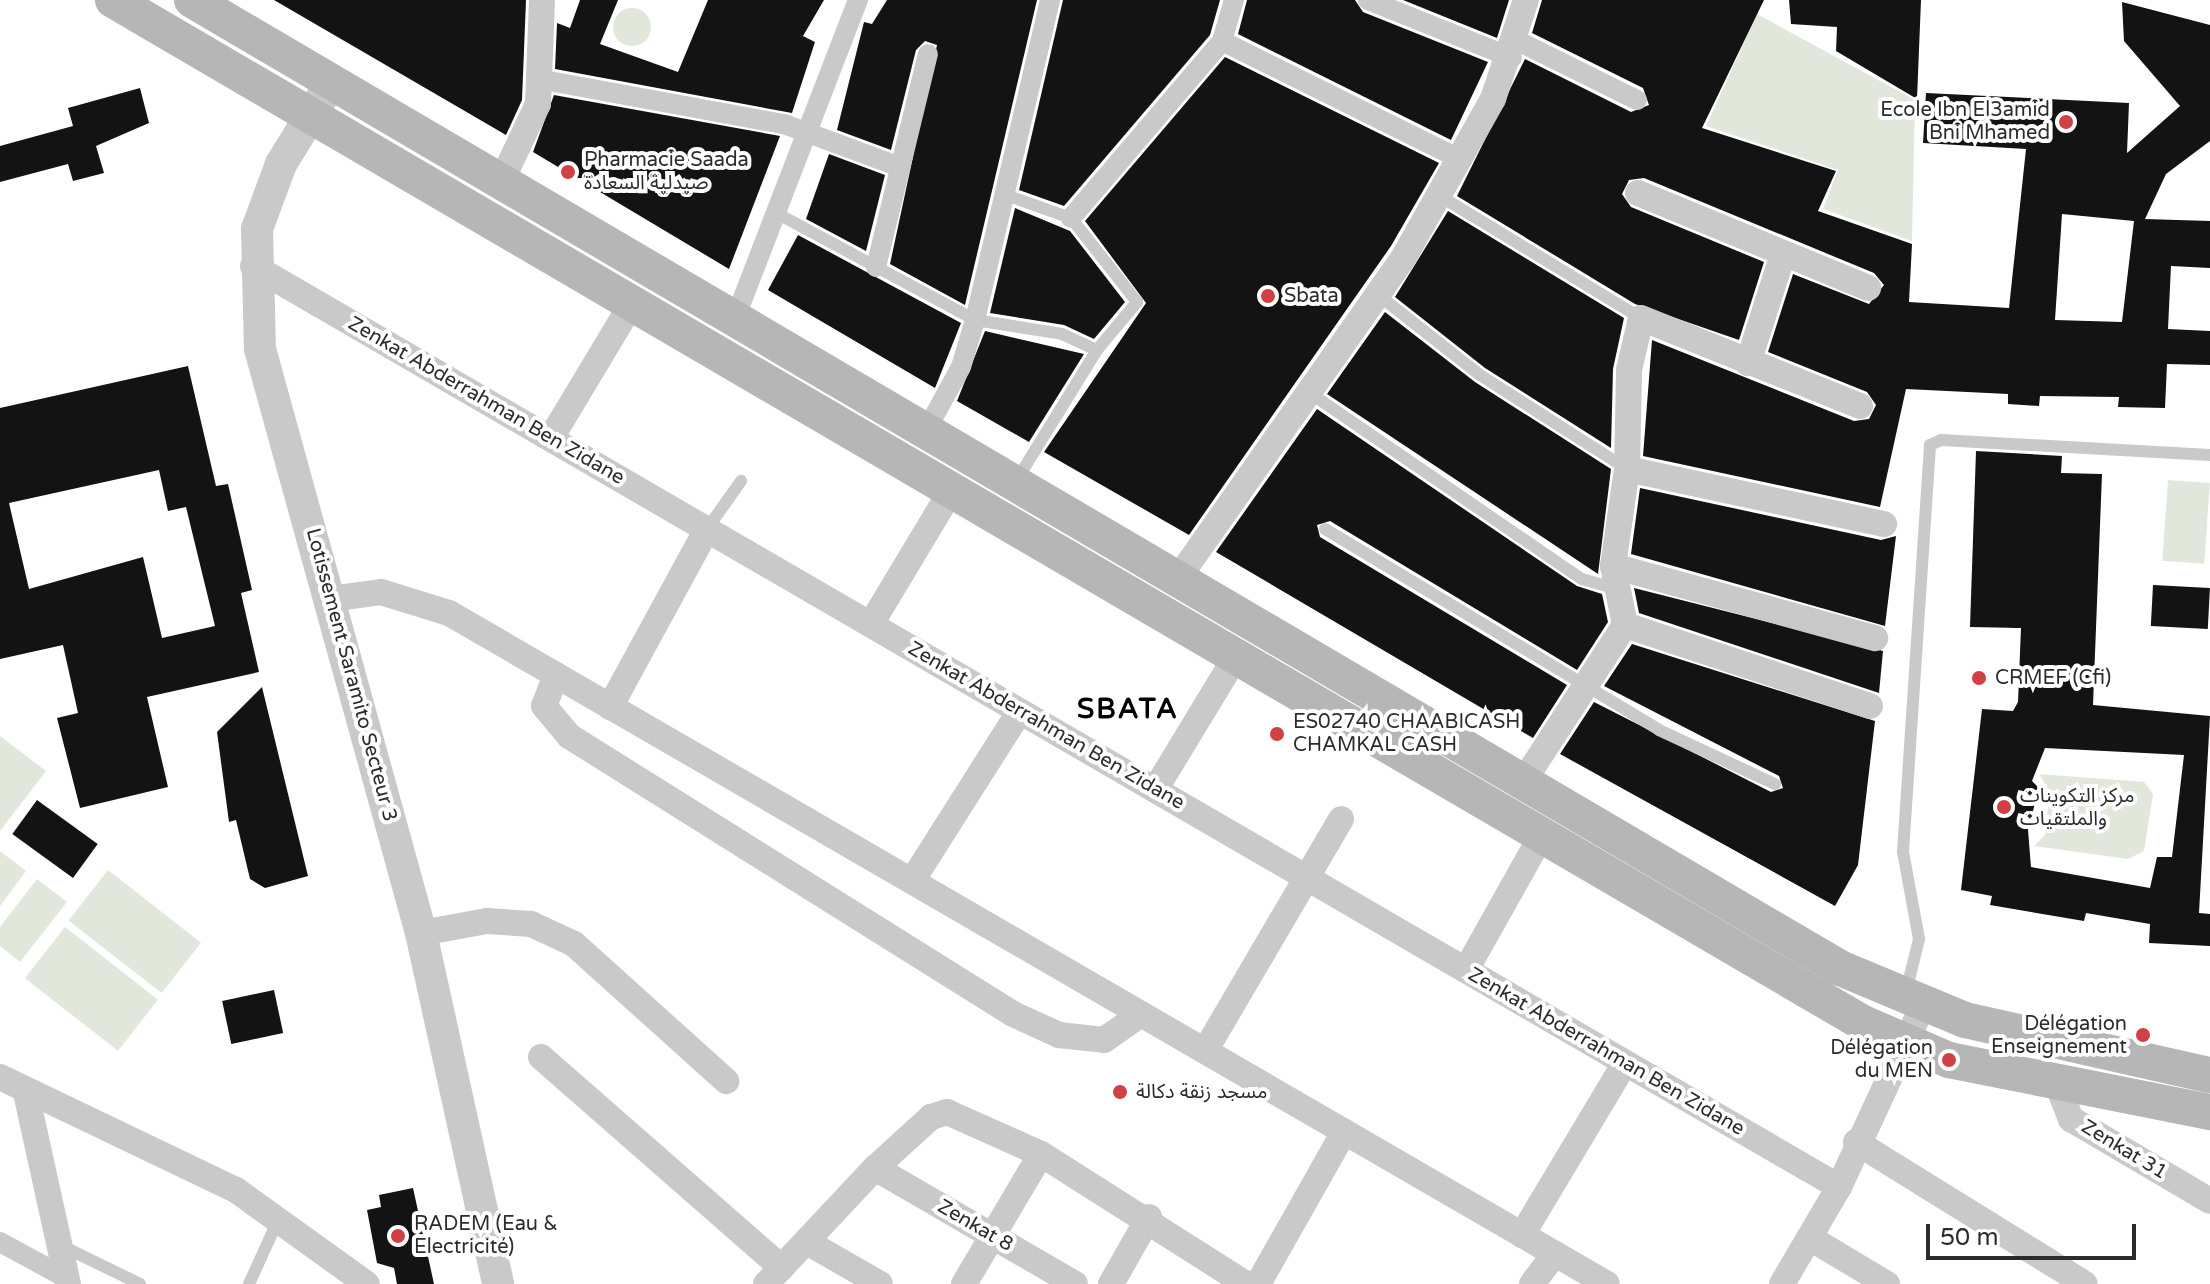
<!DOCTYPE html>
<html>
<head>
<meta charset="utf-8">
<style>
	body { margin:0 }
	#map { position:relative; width:2210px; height:1284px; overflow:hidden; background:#fff; font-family:"Varela Round","Noto Sans Arabic",sans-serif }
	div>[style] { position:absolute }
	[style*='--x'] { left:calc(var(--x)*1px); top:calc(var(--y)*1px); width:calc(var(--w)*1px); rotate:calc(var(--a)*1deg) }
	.green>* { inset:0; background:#e1e8db; transform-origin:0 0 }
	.round { border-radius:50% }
	.building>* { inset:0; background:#131313; transform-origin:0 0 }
	.service>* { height:12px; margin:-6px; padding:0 6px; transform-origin:6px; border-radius:6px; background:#c9c9c9 }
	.pedestrian>* { height:20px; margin:-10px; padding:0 10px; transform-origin:10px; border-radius:10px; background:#c9c9c9 }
	.minor>* { height:26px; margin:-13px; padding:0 13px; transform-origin:13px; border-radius:13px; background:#c9c9c9 }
	.tertiary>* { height:32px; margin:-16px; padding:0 16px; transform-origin:16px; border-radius:16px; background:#c9c9c9 }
	.secondary>* { height:36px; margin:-18px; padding:0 18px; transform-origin:18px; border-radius:18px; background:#b6b6b6 }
	.dots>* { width:22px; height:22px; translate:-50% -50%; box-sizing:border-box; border:4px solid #fff; border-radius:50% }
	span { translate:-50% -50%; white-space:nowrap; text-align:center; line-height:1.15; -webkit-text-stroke:8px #fff; paint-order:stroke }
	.poi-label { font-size:20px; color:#2c2c2c }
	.right { translate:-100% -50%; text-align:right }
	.left { translate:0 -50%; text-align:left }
	.street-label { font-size:20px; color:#2c2c2c }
	.district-label { font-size:28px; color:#000; font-weight:700; letter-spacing:2px }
	.scale { position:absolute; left:1926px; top:1224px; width:210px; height:36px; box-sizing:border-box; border:4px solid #2c2c2c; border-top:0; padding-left:10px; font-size:24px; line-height:28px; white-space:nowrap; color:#2c2c2c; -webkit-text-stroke:6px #fff; paint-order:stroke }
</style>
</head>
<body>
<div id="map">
	<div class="green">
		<i class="round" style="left:613px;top:8px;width:38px;height:38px"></i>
		<i style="clip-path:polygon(1757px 14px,1915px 100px,1912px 241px,1823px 209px,1838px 170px,1706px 126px)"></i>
		<i style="left:2168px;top:480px;width:42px;height:81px;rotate:4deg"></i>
		<i style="clip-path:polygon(0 736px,46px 771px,0 831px)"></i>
		<i style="clip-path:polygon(2039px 774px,2144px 782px,2153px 794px,2144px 851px,2128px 859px,2034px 846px,2045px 835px,2050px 792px)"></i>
		<i style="clip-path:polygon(0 851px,26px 871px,0 906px)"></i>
		<i style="left:108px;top:870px;width:118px;height:64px;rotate:38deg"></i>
		<i style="clip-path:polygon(37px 879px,67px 902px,20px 962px,0 946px,0 927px)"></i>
		<i style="left:65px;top:927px;width:118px;height:65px;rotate:38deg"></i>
	</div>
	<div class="building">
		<i style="clip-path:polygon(274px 0,526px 0,522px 100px,506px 135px)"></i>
		<i style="clip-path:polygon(580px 0,618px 0,600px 44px,678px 72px,708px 0,824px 0,803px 36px,815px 42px,792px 113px,555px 69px,557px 23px,570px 28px)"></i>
		<i style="clip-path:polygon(887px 0,1037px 0,965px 305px,890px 264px,937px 45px,925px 41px,916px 50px,891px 150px,837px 130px,864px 22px,872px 24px)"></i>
		<i style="clip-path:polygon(1063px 0,1220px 0,1210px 35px,1064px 206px,1019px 190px)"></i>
		<i style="clip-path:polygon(1247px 0,1355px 0,1363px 12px,1488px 62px,1451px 140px,1238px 34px)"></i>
		<i style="clip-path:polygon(1403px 0,1509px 0,1497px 38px)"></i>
		<i style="clip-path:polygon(evenodd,1542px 0,1764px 0,1702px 128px,1836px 171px,1818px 211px,1912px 244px,1909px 302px,2009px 308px,2026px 149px,1923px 143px,1926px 93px,2129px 103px,2127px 153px,2180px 106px,2124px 41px,2122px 2px,2210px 25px,2210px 141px,2166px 174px,2145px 219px,2210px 221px,2210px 268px,2171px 266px,2168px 329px,2210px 331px,2210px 365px,2167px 364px,2165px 408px,2118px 407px,2119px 397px,2040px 396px,2039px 406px,2008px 404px,2008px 394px,1906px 389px,1880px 507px,1643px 456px,1652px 340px,1854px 421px,1869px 419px,1876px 405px,1867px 392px,1768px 352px,1793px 274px,1869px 304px,1884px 285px,1874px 273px,1644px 178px,1629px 180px,1622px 194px,1631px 207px,1764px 262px,1739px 340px,1635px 304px,1457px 196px,1525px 59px,1631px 112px,1649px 105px,1643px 88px,1532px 33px,1542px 0,2062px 214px,2134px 221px,2122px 322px,2055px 320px,2062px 214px)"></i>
		<i style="clip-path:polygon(1789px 0,1921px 0,1917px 99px,1836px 51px,1837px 27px,1791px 24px)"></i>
		<i style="clip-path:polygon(1225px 57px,1439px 163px,1391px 246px,1189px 535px,1044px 452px,1146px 303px,1085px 221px)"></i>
		<i style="clip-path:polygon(140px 88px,149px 123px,96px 146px,104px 173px,73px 181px,68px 164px,0 182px,0 146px,73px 126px,68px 108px)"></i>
		<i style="clip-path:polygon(554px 95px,780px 136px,729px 269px,533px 152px)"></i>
		<i style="clip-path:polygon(829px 154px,885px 175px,866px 251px,806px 219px)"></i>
		<i style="clip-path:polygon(1015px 208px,1070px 231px,1125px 302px,1094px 339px,1064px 325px,990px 313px)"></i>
		<i style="clip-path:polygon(1448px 211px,1624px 318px,1613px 369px,1611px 448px,1485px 368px,1395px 297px)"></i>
		<i style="clip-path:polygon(798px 235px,961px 323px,935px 388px,768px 290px)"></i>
		<i style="clip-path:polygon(1385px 312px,1475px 382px,1611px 469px,1598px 574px,1327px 394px)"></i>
		<i style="clip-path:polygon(985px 331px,1084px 354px,1029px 442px,957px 401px)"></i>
		<i style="clip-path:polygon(evenodd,188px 366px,216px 486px,228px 484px,252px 590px,241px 593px,259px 672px,147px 697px,168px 787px,80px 808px,57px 718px,78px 713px,63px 645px,0 659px,0 408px,188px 366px,159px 470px,168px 511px,186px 507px,215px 626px,162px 638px,143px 557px,29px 589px,9px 503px,159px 470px)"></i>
		<i style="clip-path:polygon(1317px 409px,1577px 586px,1602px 594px,1608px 622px,1577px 670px,1330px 521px,1317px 525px,1320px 537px,1567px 685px,1533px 738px,1216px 552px)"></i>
		<i style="clip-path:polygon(evenodd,1976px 451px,2062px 456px,2061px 473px,2102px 474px,2093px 705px,2210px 716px,2199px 913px,2210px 914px,2210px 946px,2149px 943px,2150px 924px,2086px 913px,2084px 921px,1990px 905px,1992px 896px,1961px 890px,1982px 709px,2013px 711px,2018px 702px,2021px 628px,1970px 627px,1976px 451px,2045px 748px,2184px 755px,2172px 857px,2157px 857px,2150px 888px,2031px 867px,2028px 830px,2039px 788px,2032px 781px,2045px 748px)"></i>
		<i style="clip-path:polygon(1640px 488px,1881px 540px,1896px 536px,1885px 626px,1631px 554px)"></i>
		<i style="left:2153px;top:585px;width:57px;height:41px;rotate:3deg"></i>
		<i style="clip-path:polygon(1634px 588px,1883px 651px,1879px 693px,1639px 613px)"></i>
		<i style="clip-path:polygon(1632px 644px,1875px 721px,1858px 865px,1835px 906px,1560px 754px,1594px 702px,1771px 792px,1783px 788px,1779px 776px,1604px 686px)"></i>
		<i style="clip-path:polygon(262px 687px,308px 876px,265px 888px,250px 879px,236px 820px,229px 822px,217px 732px)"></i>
		<i style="left:37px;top:800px;width:75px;height:42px;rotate:36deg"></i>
		<i style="left:274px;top:990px;width:44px;height:53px;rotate:78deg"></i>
		<i style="clip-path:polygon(413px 1188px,434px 1284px,397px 1284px,394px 1268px,377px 1263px,367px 1210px,381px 1207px,379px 1195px)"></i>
	</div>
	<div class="service">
		<i style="--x:1006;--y:195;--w:69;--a:19.5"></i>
		<i style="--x:1071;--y:218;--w:107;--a:51.8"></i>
		<i style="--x:1137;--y:302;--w:62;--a:129.8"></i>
		<i style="--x:1097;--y:350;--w:154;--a:121.7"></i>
		<i style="--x:1440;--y:196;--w:235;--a:31.3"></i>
		<i style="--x:780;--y:215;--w:221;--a:28.3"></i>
		<i style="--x:975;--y:320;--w:88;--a:9.1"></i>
		<i style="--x:1062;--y:334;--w:38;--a:25"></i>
		<i style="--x:1377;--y:294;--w:131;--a:38.2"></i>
		<i style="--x:1480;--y:375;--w:174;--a:32.6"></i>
		<i style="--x:1307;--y:391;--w:333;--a:34.4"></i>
		<i style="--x:1582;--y:579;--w:32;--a:16"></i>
		<i style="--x:707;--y:529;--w:59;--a:-54.7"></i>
		<i style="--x:1325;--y:529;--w:390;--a:31"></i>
		<i style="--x:1659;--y:730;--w:128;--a:25"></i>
		<i style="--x:1906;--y:992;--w:55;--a:-76.2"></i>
		<i style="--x:1919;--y:939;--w:88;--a:-100.4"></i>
		<i style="--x:1903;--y:852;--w:408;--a:-86.2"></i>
		<i style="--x:1930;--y:445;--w:12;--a:-24"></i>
		<i style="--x:1941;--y:440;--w:269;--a:3.2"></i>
		<i style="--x:60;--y:1245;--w:89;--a:26"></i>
		<i style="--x:249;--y:1284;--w:72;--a:-65.6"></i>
	</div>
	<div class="pedestrian">
		<i style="--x:1368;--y:0;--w:155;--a:21.9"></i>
		<i style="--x:1516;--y:40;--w:135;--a:26.4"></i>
		<i style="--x:1222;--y:41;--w:268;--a:26.4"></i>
		<i style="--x:538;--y:79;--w:250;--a:10.4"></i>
		<i style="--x:784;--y:124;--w:124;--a:20.3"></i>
		<i style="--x:1071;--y:218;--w:233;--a:-49.5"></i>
		<i style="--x:1222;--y:41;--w:43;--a:-73.7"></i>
		<i style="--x:876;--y:267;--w:219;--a:-76.3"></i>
		<i style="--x:736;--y:316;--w:339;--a:-68.9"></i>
		<i style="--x:928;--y:427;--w:68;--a:-61.2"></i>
		<i style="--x:961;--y:367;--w:49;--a:-73.4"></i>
		<i style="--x:975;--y:320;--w:329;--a:-76.8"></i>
		<i style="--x:0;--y:1242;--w:75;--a:28.6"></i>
	</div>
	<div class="minor">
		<i style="--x:502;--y:180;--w:84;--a:-64.7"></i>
		<i style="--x:538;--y:104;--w:104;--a:-87.8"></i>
		<i style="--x:1638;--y:193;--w:249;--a:22.4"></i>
		<i style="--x:253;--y:266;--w:1834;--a:30.14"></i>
		<i style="--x:1748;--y:363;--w:114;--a:-72.2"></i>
		<i style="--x:551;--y:438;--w:157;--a:-59"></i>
		<i style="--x:1627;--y:469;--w:263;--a:12.1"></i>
		<i style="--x:1613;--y:566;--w:272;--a:15.4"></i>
		<i style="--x:1179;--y:577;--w:393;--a:-54.9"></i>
		<i style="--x:1405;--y:255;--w:179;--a:-60.6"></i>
		<i style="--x:1493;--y:99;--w:104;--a:-71.6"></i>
		<i style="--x:330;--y:599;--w:51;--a:-7.8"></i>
		<i style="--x:381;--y:592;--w:71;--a:17.2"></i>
		<i style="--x:449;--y:613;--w:1338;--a:30.09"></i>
		<i style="--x:871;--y:624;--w:155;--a:-59"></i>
		<i style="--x:1625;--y:625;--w:258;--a:18.3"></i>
		<i style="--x:556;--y:675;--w:33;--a:111"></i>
		<i style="--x:544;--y:706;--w:39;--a:50"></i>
		<i style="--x:569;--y:736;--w:524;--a:32.05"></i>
		<i style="--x:1013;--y:1014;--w:51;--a:24.5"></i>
		<i style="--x:1059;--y:1035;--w:45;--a:6.3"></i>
		<i style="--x:1104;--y:1040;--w:45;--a:-35.1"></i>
		<i style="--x:610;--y:707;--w:203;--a:-61.4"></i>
		<i style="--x:1525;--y:779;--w:184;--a:-57"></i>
		<i style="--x:1625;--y:625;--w:60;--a:-101.5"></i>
		<i style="--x:1613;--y:566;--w:98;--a:-81.8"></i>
		<i style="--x:1627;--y:469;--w:99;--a:-88.8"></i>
		<i style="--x:1629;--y:370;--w:53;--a:-77"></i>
		<i style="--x:1641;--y:318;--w:236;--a:21.9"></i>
		<i style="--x:1155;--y:790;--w:160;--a:-58.8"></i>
		<i style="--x:912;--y:881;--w:201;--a:-57.6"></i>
		<i style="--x:421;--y:933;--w:67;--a:-10.3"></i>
		<i style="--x:487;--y:921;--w:44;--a:3.9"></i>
		<i style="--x:531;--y:924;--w:47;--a:24.9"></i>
		<i style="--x:574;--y:944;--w:205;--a:42"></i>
		<i style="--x:1466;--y:970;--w:157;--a:-60.7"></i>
		<i style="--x:1205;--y:1051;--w:269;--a:-59.6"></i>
		<i style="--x:541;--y:1057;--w:320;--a:41.2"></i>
		<i style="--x:0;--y:1077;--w:262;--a:25.6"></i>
		<i style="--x:236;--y:1190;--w:161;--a:35.7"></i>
		<i style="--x:2057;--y:1083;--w:39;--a:69"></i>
		<i style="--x:2071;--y:1119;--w:161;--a:30.5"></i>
		<i style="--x:26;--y:1093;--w:196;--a:77.6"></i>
		<i style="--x:1856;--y:1142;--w:269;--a:31.8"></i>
		<i style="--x:875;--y:1168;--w:231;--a:30.1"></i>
		<i style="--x:1522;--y:1235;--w:200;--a:-59.1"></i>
		<i style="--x:1810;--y:1238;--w:90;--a:30.9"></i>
		<i style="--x:807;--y:1242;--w:84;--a:29.9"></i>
		<i style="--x:766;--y:1284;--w:159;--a:-46.8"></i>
		<i style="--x:875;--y:1168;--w:76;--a:-42.3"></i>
		<i style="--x:931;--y:1117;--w:17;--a:-17"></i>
		<i style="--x:947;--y:1112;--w:103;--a:24.1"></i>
		<i style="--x:1041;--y:1154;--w:243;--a:32.4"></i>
		<i style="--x:964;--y:1284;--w:151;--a:-59.4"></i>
		<i style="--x:1111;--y:1284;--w:77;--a:-60.4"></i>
		<i style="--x:1258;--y:1284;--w:175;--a:-60.5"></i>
		<i style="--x:1532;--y:1284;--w:38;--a:-53"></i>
		<i style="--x:1782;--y:1284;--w:113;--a:-59.6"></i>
		<i style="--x:1839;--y:1187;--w:198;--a:-65.2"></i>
	</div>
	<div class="tertiary">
		<i style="--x:332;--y:81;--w:97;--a:121.6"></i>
		<i style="--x:281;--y:164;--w:69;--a:110.3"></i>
		<i style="--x:257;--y:229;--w:120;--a:88.6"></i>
		<i style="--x:260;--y:349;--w:606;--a:74.59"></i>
		<i style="--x:421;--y:933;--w:359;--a:77.6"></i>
	</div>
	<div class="secondary">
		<i style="--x:113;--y:0;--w:2027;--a:30.31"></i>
		<i style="--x:1863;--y:1023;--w:94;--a:23.3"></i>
		<i style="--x:1949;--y:1060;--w:266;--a:11.3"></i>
		<i style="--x:192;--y:0;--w:1911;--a:30.43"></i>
		<i style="--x:1840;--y:968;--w:135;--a:22.6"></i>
		<i style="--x:1965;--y:1020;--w:251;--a:12.7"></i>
	</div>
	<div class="dots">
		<i style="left:2066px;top:122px;background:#cf4145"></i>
		<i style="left:568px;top:172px;background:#cf4145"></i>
		<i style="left:1268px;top:296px;background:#cf4145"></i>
		<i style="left:1979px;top:678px;background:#cf4145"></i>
		<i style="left:1277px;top:734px;background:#cf4145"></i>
		<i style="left:2004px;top:807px;background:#cf4145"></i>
		<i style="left:2143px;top:1035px;background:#cf4145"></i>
		<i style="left:1949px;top:1060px;background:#cf4145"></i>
		<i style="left:1120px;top:1092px;background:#cf4145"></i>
		<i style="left:398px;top:1236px;background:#cf4145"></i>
	</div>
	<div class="poi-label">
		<span class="right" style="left:2050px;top:122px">Ecole Ibn El3amid<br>Bni Mhamed</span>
		<span class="left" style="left:584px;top:172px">Pharmacie Saada<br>صيدلية السعادة</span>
		<span class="left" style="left:1284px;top:296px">Sbata</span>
		<span class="left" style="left:1995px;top:678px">CRMEF (Cfi)</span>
		<span class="left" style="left:1293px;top:734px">ES02740 CHAABICASH<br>CHAMKAL CASH</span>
		<span class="left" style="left:2020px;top:808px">مركز التكوينات<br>والملتقيات</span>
		<span class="right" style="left:2127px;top:1036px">Délégation<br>Enseignement</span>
		<span class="right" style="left:1933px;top:1060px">Délégation<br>du MEN</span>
		<span class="left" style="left:1136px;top:1092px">مسجد زنقة دكالة</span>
		<span class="left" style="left:414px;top:1236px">RADEM (Eau &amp;<br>Electricité)</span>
	</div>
	<div class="street-label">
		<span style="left:486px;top:401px;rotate:30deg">Zenkat Abderrahman Ben Zidane</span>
		<span style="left:351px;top:675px;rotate:75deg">Lotissement Saramito Secteur 3</span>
		<span style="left:1046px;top:726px;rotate:30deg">Zenkat Abderrahman Ben Zidane</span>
		<span style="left:1606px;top:1052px;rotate:30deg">Zenkat Abderrahman Ben Zidane</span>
		<span style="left:2124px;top:1150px;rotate:31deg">Zenkat 31</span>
		<span style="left:975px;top:1226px;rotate:30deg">Zenkat 8</span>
	</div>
	<div class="district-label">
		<span style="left:1128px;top:709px">SBATA</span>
	</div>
	<div class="scale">50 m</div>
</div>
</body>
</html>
